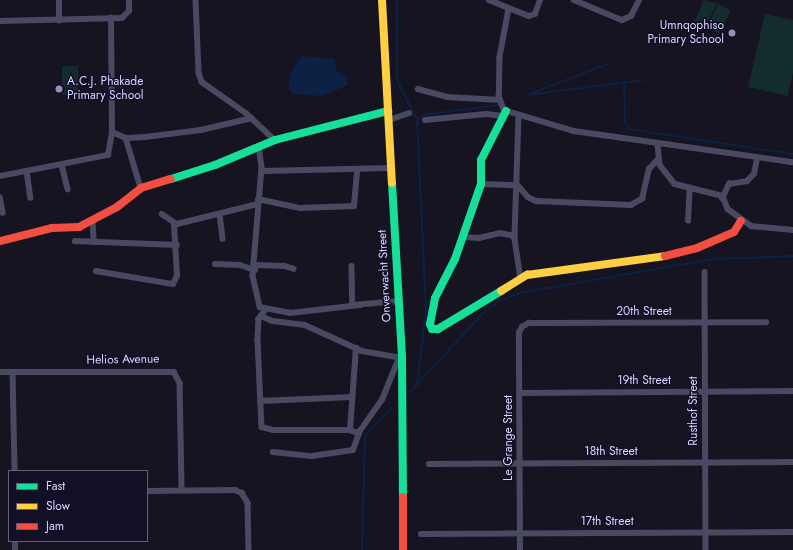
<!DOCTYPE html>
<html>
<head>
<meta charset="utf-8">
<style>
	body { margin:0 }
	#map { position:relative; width:793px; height:550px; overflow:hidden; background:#161421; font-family:Jost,sans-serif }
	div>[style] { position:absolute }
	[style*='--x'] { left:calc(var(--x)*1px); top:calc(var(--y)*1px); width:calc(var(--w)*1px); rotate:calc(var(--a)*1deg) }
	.green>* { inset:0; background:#132c2d; transform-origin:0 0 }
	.water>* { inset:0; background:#0d2144 }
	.stream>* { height:2px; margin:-1px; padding:0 1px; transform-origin:1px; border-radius:1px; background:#0d2144 }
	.street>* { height:5.5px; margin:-2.75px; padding:0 2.75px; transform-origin:2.75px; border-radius:2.75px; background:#4a4962 }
	.fast>* { height:8px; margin:-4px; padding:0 4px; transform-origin:4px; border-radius:4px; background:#16e098 }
	.slow>* { height:8px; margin:-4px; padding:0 4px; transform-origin:4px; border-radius:4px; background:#ffcf43 }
	.jam>* { height:8px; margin:-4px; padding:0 4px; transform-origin:4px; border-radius:4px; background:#f24e42 }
	.dots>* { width:11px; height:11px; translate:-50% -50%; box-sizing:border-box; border:2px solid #130f26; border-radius:50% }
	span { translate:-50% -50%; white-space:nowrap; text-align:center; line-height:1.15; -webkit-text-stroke:3px #130f26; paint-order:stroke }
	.poi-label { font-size:12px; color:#d9d4ff }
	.right { translate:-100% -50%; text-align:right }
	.left { translate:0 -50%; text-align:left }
	.street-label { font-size:12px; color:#d9d4ff }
	.legend { position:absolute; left:8px; top:470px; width:140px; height:72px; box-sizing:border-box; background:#130f26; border:1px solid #625e7d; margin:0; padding:5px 7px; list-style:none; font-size:12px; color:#d9d4ff }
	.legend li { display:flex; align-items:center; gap:8px; height:20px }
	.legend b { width:20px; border:1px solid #625e7d }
</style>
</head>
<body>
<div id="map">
	<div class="green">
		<i style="clip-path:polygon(704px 0,717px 3px,705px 27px,694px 22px)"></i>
		<i style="left:718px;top:4px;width:14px;height:26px;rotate:25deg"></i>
		<i style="clip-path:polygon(765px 14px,793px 20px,793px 72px,788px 96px,748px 87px)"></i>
		<i style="left:62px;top:66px;width:16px;height:29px"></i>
	</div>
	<div class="water">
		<i style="clip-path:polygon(302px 56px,334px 59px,337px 71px,345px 75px,348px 85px,322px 96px,293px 94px,289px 89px,290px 73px)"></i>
	</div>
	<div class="stream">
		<i style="--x:397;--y:0;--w:80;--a:90"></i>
		<i style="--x:397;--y:80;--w:45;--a:63.4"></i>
		<i style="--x:624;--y:82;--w:41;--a:88.6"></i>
		<i style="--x:625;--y:123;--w:7;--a:56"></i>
		<i style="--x:629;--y:129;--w:166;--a:8.7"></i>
		<i style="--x:532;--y:93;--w:81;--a:-20.9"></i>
		<i style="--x:527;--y:95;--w:118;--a:-7.3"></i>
		<i style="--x:417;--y:385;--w:77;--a:-83.2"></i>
		<i style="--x:426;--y:309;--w:189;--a:-92.7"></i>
		<i style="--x:417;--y:120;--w:7;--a:-45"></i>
		<i style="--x:422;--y:115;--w:79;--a:-7.3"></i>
		<i style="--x:411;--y:391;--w:106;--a:-47.3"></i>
		<i style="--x:483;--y:313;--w:20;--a:-37"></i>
		<i style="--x:499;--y:301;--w:22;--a:-21"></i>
		<i style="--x:520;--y:293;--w:196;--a:-10"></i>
		<i style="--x:713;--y:259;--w:80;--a:-2.1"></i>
		<i style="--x:362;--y:550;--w:114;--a:-88.5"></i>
		<i style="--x:365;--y:436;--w:40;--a:-47"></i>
	</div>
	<div class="street">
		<i style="--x:196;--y:0;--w:73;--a:87.6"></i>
		<i style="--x:199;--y:73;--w:9;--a:72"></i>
		<i style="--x:202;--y:82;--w:54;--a:35.2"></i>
		<i style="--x:246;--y:113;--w:40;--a:43"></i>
		<i style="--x:489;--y:0;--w:43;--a:21.8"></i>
		<i style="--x:529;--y:16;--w:6;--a:-18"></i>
		<i style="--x:535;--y:14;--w:15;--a:-70"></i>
		<i style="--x:574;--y:0;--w:52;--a:22.6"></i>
		<i style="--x:622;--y:20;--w:10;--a:-24"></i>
		<i style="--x:631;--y:16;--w:18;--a:-63"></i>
		<i style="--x:509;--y:9;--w:49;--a:100.6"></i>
		<i style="--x:500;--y:57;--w:39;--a:91"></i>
		<i style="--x:499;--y:96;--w:15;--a:70"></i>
		<i style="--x:504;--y:110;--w:73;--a:16.7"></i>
		<i style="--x:574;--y:131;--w:221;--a:8.1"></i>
		<i style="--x:0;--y:21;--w:122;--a:-1.4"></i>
		<i style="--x:122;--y:18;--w:10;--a:-45"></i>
		<i style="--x:129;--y:11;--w:11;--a:-90"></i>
		<i style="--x:59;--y:21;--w:21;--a:-90"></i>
		<i style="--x:418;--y:89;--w:30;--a:15"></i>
		<i style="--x:447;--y:97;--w:53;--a:3.2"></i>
		<i style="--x:519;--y:116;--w:123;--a:91.9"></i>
		<i style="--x:515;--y:239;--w:40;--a:81.5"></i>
		<i style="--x:389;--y:120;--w:21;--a:-19"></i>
		<i style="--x:425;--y:120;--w:61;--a:-5.6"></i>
		<i style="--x:486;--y:114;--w:18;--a:6"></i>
		<i style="--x:112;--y:132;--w:15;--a:23"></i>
		<i style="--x:126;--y:138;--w:19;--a:-3"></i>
		<i style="--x:145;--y:137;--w:56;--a:-7.1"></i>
		<i style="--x:201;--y:130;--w:52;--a:-13.2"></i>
		<i style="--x:126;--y:138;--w:52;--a:73.3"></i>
		<i style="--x:658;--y:145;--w:20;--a:84"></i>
		<i style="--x:660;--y:165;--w:24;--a:52"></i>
		<i style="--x:675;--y:184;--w:49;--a:14"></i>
		<i style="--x:723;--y:196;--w:14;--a:69"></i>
		<i style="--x:728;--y:209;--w:29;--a:36"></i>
		<i style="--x:751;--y:226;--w:42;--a:5.4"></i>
		<i style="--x:259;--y:146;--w:22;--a:82"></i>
		<i style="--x:262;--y:168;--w:108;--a:94.8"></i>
		<i style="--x:253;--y:276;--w:32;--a:77"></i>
		<i style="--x:260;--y:307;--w:31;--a:11"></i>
		<i style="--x:290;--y:313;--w:70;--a:-6.5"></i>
		<i style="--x:62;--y:165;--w:25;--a:76"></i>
		<i style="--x:27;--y:171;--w:27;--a:82"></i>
		<i style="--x:262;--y:171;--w:129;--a:-1.3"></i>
		<i style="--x:0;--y:176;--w:110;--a:-11"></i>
		<i style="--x:108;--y:155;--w:23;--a:-80"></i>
		<i style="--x:112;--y:132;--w:114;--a:-90.5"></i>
		<i style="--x:516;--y:183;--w:18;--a:49"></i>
		<i style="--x:528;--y:197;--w:9;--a:27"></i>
		<i style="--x:536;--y:201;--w:95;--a:2.4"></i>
		<i style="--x:631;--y:205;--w:13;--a:-29"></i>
		<i style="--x:642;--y:199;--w:31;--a:-77"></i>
		<i style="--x:649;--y:169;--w:13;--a:-48"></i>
		<i style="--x:481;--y:184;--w:35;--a:2"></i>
		<i style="--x:0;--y:197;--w:16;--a:79"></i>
		<i style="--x:258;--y:199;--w:43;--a:12.1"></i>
		<i style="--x:300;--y:208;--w:54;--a:-2.1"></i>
		<i style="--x:354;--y:206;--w:36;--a:-85"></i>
		<i style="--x:722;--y:199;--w:17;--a:-65"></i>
		<i style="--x:729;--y:184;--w:18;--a:-9"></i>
		<i style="--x:747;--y:181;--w:10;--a:-45"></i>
		<i style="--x:754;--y:174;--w:16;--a:-79"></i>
		<i style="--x:162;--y:214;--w:18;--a:34"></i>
		<i style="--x:177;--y:224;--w:83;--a:-13.9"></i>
		<i style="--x:220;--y:214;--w:25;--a:83"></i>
		<i style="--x:93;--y:220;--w:22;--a:87"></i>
		<i style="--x:688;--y:221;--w:33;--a:-87"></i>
		<i style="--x:464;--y:237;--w:15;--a:4"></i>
		<i style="--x:479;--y:238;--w:22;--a:-13"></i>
		<i style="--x:500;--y:233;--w:15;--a:11"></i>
		<i style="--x:75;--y:241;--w:102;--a:2.2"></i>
		<i style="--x:215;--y:264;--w:25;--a:2"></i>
		<i style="--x:240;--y:265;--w:16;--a:18"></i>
		<i style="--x:255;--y:265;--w:30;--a:2"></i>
		<i style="--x:285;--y:266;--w:9;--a:18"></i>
		<i style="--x:352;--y:266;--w:39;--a:89"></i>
		<i style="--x:353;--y:305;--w:46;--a:-5"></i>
		<i style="--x:96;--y:271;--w:78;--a:9.6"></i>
		<i style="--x:173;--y:284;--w:9;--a:-63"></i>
		<i style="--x:177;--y:276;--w:52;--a:-93.3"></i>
		<i style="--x:705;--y:272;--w:278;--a:89.8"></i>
		<i style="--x:265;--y:311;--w:10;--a:127"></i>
		<i style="--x:259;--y:319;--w:21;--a:93"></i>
		<i style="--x:258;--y:340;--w:87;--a:87.4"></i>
		<i style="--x:262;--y:427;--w:11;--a:15"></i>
		<i style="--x:273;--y:430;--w:76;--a:0"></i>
		<i style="--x:349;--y:430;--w:10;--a:17"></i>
		<i style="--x:261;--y:316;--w:13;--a:23"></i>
		<i style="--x:273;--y:321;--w:32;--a:7"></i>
		<i style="--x:305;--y:325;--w:63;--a:24.5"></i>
		<i style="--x:362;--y:351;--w:41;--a:9.9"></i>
		<i style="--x:0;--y:372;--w:174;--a:0"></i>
		<i style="--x:174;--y:372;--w:13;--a:61"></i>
		<i style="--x:180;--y:383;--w:107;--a:88.9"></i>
		<i style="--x:13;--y:372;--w:99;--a:88.8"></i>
		<i style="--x:519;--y:393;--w:274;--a:-0.4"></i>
		<i style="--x:260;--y:401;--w:92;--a:-2.5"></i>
		<i style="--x:350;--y:430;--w:82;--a:-85.8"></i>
		<i style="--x:273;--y:452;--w:39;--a:6"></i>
		<i style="--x:312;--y:456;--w:41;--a:-8.3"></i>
		<i style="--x:353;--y:450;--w:20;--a:-70"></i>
		<i style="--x:360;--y:431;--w:38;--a:-55"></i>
		<i style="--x:382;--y:400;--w:45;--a:-68"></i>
		<i style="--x:429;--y:464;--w:364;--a:-0.3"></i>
		<i style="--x:147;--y:491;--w:88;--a:-0.7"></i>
		<i style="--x:235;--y:490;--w:8;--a:23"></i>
		<i style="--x:242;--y:493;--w:12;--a:59"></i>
		<i style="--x:248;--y:503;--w:47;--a:88.8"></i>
		<i style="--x:421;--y:534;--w:372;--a:-0.3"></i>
		<i style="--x:15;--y:550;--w:9;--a:-90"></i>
		<i style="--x:520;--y:550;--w:217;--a:-90.3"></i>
		<i style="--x:519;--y:333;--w:7;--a:-63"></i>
		<i style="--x:522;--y:327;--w:8;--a:-30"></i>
		<i style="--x:529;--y:323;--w:237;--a:-0.2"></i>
	</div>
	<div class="fast">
		<i style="--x:171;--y:179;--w:46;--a:-17.7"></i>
		<i style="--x:215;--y:165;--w:65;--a:-22.6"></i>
		<i style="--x:275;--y:140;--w:117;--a:-14.4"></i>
		<i style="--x:392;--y:183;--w:175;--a:86.7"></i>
		<i style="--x:402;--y:358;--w:139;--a:89.6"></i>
		<i style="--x:501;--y:291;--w:74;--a:148.9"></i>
		<i style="--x:438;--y:329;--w:6;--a:180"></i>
		<i style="--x:432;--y:329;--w:5;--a:-112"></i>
		<i style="--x:430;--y:324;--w:26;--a:-79"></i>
		<i style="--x:435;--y:298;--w:44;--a:-62.9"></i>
		<i style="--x:455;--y:259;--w:79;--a:-70.9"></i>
		<i style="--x:481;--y:184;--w:24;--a:-90"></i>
		<i style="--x:481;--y:160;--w:55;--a:-63"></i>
	</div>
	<div class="slow">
		<i style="--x:382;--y:0;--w:183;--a:86.9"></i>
		<i style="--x:501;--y:291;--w:31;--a:-32"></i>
		<i style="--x:527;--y:275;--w:139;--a:-7.8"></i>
	</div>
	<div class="jam">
		<i style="--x:0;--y:241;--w:54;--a:-14"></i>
		<i style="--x:52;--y:228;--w:27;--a:-2"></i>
		<i style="--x:79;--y:227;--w:43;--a:-27.8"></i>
		<i style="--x:117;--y:207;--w:31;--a:-38"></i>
		<i style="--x:141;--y:188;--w:31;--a:-17"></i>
		<i style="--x:665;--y:256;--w:33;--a:-14"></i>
		<i style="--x:697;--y:248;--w:40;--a:-23.4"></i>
		<i style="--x:734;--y:232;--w:13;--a:-58"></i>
		<i style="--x:403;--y:497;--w:53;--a:90"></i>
	</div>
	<div class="dots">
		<i style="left:732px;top:33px;background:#9591b1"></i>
		<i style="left:59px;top:89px;background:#9591b1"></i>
	</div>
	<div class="poi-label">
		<span class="right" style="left:724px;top:33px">Umnqophiso<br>Primary School</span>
		<span class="left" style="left:67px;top:89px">A.C.J. Phakade<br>Primary School</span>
	</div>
	<div class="street-label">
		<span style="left:385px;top:276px;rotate:-93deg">Onverwacht Street</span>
		<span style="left:644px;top:312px">20th Street</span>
		<span style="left:123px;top:360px;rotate:-1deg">Helios Avenue</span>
		<span style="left:644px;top:381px">19th Street</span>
		<span style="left:694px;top:411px;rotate:-90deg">Rusthof Street</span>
		<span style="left:509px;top:438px;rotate:-90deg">Le Grange Street</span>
		<span style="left:611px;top:452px">18th Street</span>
		<span style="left:607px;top:522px">17th Street</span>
	</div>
	<ul class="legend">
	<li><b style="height:5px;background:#16e098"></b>Fast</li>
	<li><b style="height:5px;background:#ffcf43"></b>Slow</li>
	<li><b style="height:5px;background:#f24e42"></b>Jam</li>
	</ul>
</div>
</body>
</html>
